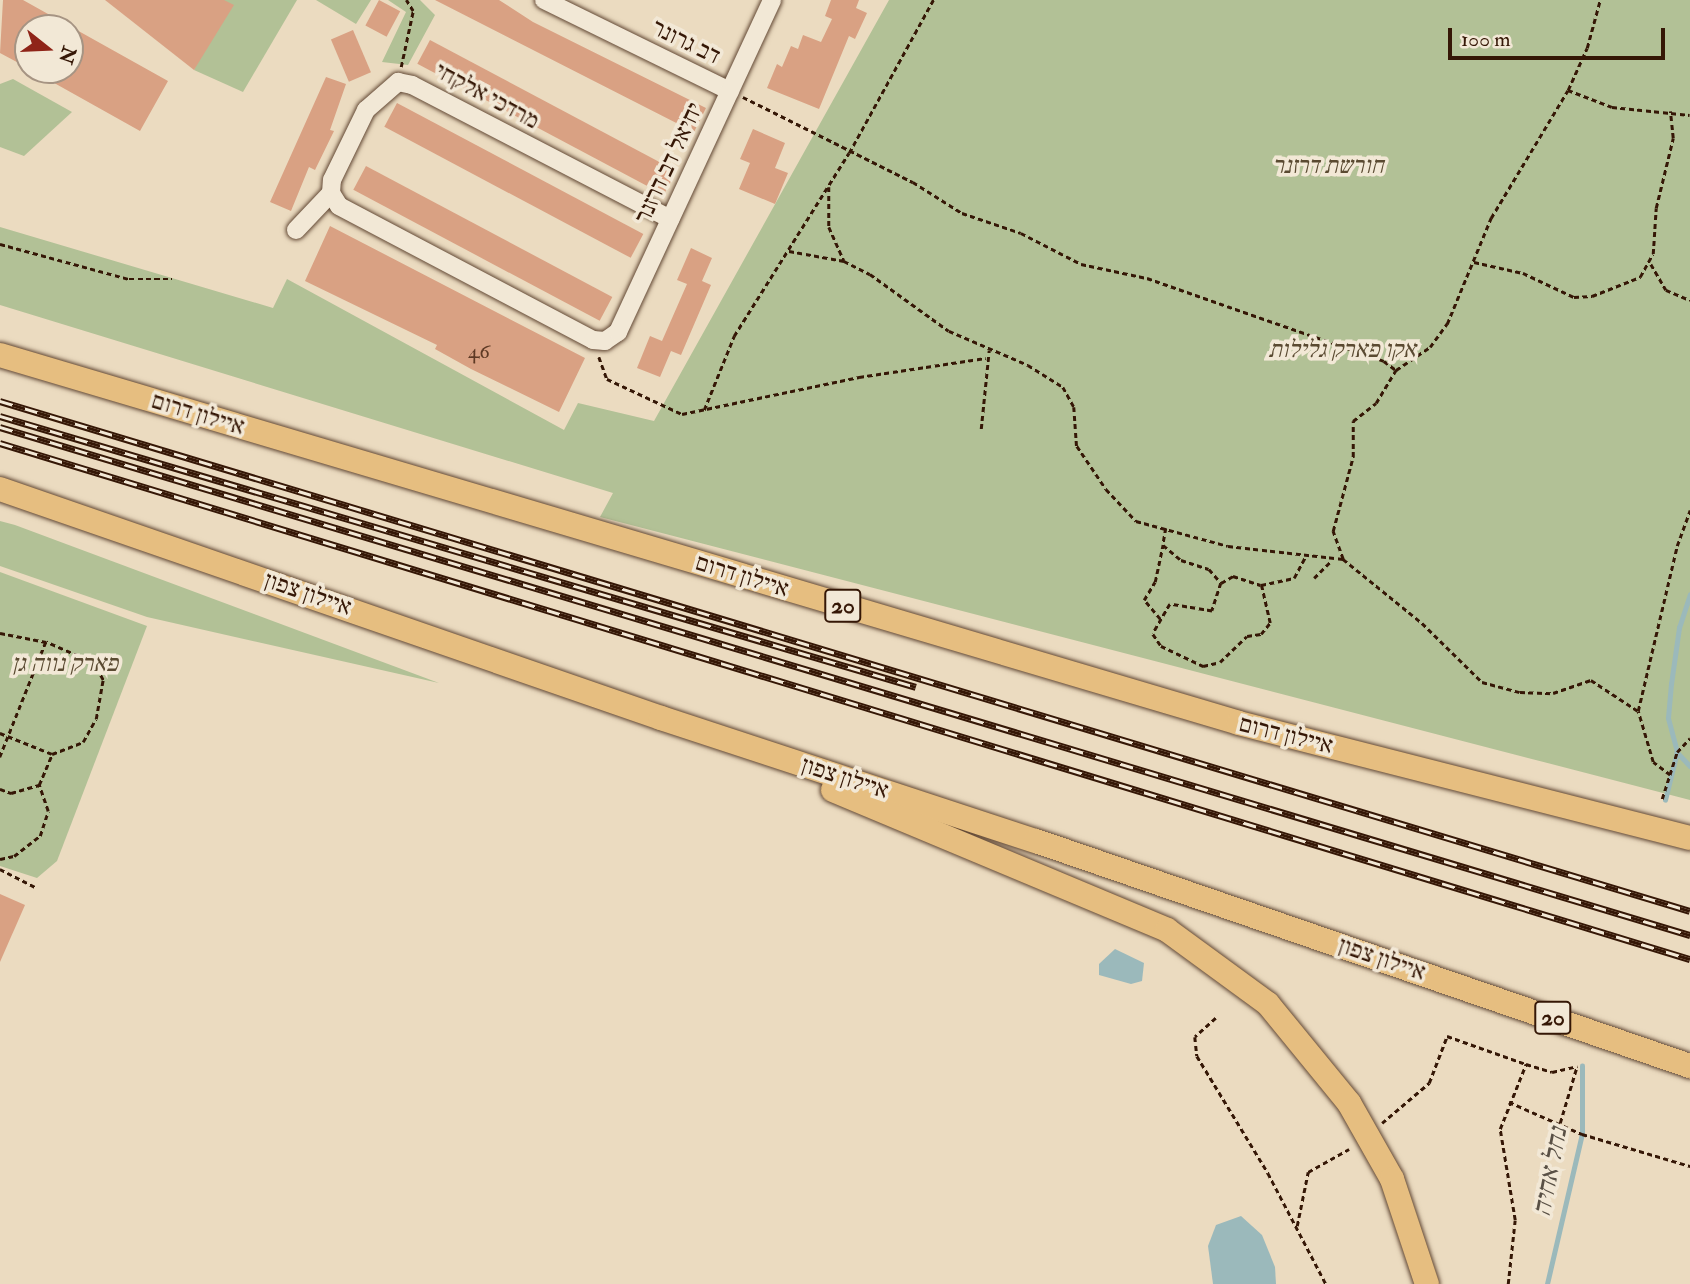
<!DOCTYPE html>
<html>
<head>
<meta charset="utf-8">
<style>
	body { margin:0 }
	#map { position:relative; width:1690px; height:1284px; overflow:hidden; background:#ebdbc0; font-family:"IM FELL Double Pica","Frank Ruhl Libre",serif }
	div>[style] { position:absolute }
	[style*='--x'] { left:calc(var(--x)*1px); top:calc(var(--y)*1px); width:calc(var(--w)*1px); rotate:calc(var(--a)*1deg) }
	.green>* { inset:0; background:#b2c196 }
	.water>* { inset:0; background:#9bb9bb }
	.stream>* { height:4.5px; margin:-2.25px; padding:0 2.25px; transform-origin:2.25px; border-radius:2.25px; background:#9bb9bb }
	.building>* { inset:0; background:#d9a183; transform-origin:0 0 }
	.path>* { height:2.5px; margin-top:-1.25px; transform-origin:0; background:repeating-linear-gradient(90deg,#351706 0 5px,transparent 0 8.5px) }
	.roads { filter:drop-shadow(0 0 2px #624834) drop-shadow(0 0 2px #624834) }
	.minor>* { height:18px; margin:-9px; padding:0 9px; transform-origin:9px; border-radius:9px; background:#f2e8d6 }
	.highway>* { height:24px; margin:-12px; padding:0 12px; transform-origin:12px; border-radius:12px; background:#e6be80 }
	.rail>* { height:7px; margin-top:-3.5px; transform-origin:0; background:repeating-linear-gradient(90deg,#f2e8d6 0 13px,#351706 0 26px); box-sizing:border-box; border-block:2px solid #351706 }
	span { translate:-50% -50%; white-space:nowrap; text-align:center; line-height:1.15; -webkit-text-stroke:7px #f2e8d6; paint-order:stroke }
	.number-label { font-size:21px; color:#5e3a25 }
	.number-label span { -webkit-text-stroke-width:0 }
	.shield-label span { padding:2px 5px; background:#f2e8d6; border:2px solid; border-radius:5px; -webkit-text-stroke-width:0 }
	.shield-label { font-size:23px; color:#351706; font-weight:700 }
	.street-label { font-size:24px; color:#351706 }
	.park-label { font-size:24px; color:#5a4a31; font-style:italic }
	.water-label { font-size:26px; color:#595045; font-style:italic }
	.north { position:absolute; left:14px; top:14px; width:70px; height:70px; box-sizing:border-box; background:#f2e8d6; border:2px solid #a69483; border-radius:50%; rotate:108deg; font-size:19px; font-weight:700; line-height:28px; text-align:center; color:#351706 }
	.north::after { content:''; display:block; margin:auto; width:24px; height:32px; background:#8f2418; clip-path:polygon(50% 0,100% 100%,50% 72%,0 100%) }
	.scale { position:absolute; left:1448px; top:28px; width:217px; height:32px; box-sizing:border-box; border:4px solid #351706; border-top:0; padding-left:9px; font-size:21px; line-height:24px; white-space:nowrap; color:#351706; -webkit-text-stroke:5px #f2e8d6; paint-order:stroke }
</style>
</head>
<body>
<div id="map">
	<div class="green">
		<i style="clip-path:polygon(224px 0,297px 0,243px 92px,194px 70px)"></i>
		<i style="clip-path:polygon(316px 0,371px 0,356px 24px)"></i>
		<i style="clip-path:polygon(388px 0,420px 0,435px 15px,408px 65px,382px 62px,406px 12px)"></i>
		<i style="clip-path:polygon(889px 0,1690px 0,1690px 800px,600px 517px,613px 493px,0 305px,0 227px,273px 308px,287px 279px,564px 430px,578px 403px,654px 421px)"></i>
		<i style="clip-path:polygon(13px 79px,72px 112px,24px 156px,0 147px,0 84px)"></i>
		<i style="clip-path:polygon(0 521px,15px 525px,439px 683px,147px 617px,0 566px)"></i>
		<i style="clip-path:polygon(0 572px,147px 626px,57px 861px,37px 878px,0 866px)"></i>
	</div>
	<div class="water">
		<i style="clip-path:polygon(1115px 949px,1144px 963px,1142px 981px,1131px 984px,1099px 975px,1099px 964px)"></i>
		<i style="clip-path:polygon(1241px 1216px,1262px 1235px,1275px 1267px,1276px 1284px,1213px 1284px,1208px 1246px,1216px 1225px)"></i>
	</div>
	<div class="stream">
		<i style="--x:1677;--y:752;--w:19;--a:47"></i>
		<i style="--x:1665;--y:800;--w:49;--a:-76"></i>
		<i style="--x:1677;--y:752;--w:35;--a:-105"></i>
		<i style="--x:1668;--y:718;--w:34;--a:-85"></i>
		<i style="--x:1671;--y:684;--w:57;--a:-81.9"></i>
		<i style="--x:1679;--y:628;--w:35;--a:-72"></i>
		<i style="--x:1547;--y:1284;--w:154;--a:-76.9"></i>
		<i style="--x:1582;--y:1134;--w:68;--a:-90"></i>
	</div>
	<div class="building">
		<i style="clip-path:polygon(3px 0,23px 0,168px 81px,140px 131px,31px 70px,70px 70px,70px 28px,28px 28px,28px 68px,0 53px)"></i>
		<i style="clip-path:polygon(105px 0,224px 0,234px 5px,194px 70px)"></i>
		<i style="left:379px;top:0;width:24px;height:29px;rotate:28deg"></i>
		<i style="clip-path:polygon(435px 0,499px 0,533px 22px,706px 108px,694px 132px)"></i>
		<i style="clip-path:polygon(831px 0,859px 0,856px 8px,867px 13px,855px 39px,849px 36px,819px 109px,767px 88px,777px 64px,782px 67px,791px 46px,798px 49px,803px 35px,821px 42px,832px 19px,825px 16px)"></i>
		<i style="left:353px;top:30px;width:46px;height:24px;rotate:67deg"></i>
		<i style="left:430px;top:40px;width:279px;height:27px;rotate:28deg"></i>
		<i style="clip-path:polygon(326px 77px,346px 84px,330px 130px,334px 131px,315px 170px,309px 167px,291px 211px,270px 202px)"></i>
		<i style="left:397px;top:103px;width:279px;height:27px;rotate:28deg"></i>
		<i style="clip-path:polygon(753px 129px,785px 143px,775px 168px,788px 173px,775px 204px,739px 189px,750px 163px,740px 159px)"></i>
		<i style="left:366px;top:166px;width:279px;height:27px;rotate:28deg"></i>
		<i style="clip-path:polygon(330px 226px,585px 358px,559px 412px,471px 369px,435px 349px,437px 345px,305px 281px)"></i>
		<i style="clip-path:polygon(691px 248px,712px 258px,702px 281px,711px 285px,681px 355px,671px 351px,660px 377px,637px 368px,650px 336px,662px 341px,687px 284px,677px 280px)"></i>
		<i style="clip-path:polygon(0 894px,25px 905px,0 962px)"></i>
	</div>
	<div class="path">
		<i style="--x:401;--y:67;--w:57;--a:-77.9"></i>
		<i style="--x:413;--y:11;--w:13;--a:-122"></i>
		<i style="--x:1568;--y:90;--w:47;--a:21.1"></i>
		<i style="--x:1612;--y:107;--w:78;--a:5.9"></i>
		<i style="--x:743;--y:97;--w:190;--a:26.6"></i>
		<i style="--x:913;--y:182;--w:58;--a:32.3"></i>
		<i style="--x:962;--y:213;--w:62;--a:18.7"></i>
		<i style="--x:1021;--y:233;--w:68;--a:27.3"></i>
		<i style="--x:1081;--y:264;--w:67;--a:12"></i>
		<i style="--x:1147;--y:278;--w:251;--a:19.3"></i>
		<i style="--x:1384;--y:361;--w:15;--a:37"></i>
		<i style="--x:829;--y:187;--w:40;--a:90"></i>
		<i style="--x:829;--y:227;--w:37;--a:66"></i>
		<i style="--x:0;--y:244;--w:134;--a:15.2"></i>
		<i style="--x:129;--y:279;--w:43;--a:0"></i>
		<i style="--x:789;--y:251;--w:56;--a:10.3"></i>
		<i style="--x:844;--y:261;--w:29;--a:27"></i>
		<i style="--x:870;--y:274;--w:97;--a:35.8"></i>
		<i style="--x:949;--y:331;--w:86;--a:23.3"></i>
		<i style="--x:1028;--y:365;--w:41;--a:32.2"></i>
		<i style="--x:1063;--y:387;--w:23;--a:61"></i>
		<i style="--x:1074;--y:407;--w:39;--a:86"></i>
		<i style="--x:1077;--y:446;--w:52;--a:56"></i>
		<i style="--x:1106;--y:489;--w:44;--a:46.8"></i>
		<i style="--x:1136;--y:521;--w:95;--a:15.2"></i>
		<i style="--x:1228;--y:546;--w:116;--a:6.4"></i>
		<i style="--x:1343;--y:559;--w:102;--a:39"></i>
		<i style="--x:1422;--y:623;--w:84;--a:44.5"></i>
		<i style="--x:1482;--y:682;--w:39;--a:15"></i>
		<i style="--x:1520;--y:692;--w:33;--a:2"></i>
		<i style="--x:1553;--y:693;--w:40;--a:-18.9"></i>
		<i style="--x:1591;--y:680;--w:56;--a:33.4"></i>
		<i style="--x:1474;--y:262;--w:50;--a:12.7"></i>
		<i style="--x:1523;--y:273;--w:56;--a:25.2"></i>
		<i style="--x:1574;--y:297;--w:18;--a:-3"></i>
		<i style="--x:1592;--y:296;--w:52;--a:-21.6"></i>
		<i style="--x:1640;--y:277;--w:26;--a:-61"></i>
		<i style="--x:1653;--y:254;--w:46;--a:-86.3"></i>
		<i style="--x:1656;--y:208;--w:72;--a:-76.3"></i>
		<i style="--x:1673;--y:138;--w:27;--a:-96"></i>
		<i style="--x:1651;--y:264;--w:30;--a:60"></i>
		<i style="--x:1666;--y:290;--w:26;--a:23"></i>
		<i style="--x:599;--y:357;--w:23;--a:70"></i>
		<i style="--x:607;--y:379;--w:83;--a:25"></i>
		<i style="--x:682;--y:414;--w:181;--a:-11.8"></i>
		<i style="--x:859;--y:377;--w:128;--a:-8.5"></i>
		<i style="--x:704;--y:410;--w:80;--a:-67.9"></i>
		<i style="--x:734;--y:336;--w:216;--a:-57.9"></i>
		<i style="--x:849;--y:153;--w:175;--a:-61.2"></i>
		<i style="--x:981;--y:429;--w:79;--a:-84.2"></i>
		<i style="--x:1166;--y:528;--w:17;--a:100"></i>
		<i style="--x:1163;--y:545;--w:23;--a:40"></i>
		<i style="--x:1181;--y:560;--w:29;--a:18"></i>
		<i style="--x:1209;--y:569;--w:18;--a:49"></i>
		<i style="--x:1221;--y:583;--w:14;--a:-30"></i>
		<i style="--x:1233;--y:576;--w:29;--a:18"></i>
		<i style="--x:1261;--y:585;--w:34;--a:-12"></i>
		<i style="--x:1294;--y:578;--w:24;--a:-62"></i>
		<i style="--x:1343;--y:559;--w:30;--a:-110"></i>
		<i style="--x:1333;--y:531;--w:77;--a:-74.9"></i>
		<i style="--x:1353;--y:457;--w:36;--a:-90"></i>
		<i style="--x:1353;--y:421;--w:29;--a:-38"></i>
		<i style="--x:1376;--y:403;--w:39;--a:-59"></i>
		<i style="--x:1396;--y:370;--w:41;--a:-34.1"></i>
		<i style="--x:1430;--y:347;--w:29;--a:-54"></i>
		<i style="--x:1447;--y:324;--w:115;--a:-67.5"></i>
		<i style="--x:1491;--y:218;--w:149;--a:-59"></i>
		<i style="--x:1568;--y:90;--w:46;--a:-65.7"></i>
		<i style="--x:1587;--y:48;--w:50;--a:-74.8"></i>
		<i style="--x:1314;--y:578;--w:24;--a:-45"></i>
		<i style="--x:1221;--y:583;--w:29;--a:108"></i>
		<i style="--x:1212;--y:611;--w:43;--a:-170.5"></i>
		<i style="--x:1170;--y:604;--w:34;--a:120"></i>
		<i style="--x:1153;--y:634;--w:14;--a:56"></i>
		<i style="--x:1161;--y:646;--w:47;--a:25.5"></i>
		<i style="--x:1203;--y:666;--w:17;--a:-13"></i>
		<i style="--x:1220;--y:662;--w:37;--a:-44"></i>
		<i style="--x:1247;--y:636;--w:14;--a:-8"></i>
		<i style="--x:1261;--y:634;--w:14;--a:-51"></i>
		<i style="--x:1270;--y:623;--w:39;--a:-103"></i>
		<i style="--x:1160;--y:619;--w:25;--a:-130"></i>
		<i style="--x:1144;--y:600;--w:21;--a:-59"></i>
		<i style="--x:1155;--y:582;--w:38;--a:-78"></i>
		<i style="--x:0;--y:633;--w:47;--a:11.1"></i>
		<i style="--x:46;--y:642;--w:124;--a:111.8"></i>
		<i style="--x:0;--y:733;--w:56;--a:22"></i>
		<i style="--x:1670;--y:775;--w:21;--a:-143"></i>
		<i style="--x:1653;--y:762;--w:53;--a:-106.4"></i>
		<i style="--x:1638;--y:711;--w:170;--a:-76.7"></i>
		<i style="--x:1677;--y:546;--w:38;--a:-70"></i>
		<i style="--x:0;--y:789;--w:12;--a:20"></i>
		<i style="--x:11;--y:793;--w:29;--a:-16"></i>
		<i style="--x:1662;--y:799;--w:49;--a:-72.3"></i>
		<i style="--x:1677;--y:752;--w:19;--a:-47"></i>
		<i style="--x:0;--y:859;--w:14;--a:-12"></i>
		<i style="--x:14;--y:856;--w:33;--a:-38"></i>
		<i style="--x:40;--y:836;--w:26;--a:-72"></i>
		<i style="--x:48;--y:811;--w:28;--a:-109"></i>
		<i style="--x:39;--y:785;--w:34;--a:-67"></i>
		<i style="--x:52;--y:754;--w:33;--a:-21"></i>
		<i style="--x:83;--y:742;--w:26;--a:-61"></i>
		<i style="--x:96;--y:719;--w:40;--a:-80"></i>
		<i style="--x:103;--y:680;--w:19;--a:-118"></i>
		<i style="--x:94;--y:663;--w:52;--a:-156.4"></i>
		<i style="--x:0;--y:869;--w:42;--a:27.2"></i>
		<i style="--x:1216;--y:1018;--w:28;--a:138"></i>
		<i style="--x:1195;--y:1037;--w:19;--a:84"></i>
		<i style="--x:1197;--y:1056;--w:137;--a:58.7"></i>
		<i style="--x:1268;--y:1173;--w:125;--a:62.4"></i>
		<i style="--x:1509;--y:1102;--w:80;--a:23.7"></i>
		<i style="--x:1582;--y:1134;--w:113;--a:16.5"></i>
		<i style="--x:1382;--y:1123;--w:62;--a:-40.4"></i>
		<i style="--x:1429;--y:1083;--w:50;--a:-69"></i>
		<i style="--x:1447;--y:1036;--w:84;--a:19.5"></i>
		<i style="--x:1560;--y:1123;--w:59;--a:-73.4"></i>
		<i style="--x:1297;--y:1226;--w:55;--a:-78.5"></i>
		<i style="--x:1308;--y:1172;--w:47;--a:-29.3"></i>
		<i style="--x:1508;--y:1284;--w:64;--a:-83.8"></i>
		<i style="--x:1515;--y:1220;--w:92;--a:-99.4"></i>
		<i style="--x:1500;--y:1129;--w:70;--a:-68.2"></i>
		<i style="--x:1526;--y:1064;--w:27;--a:17"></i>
		<i style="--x:1552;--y:1072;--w:26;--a:-13"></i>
	</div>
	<div class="roads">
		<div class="minor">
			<i style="--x:544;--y:0;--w:207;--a:26.1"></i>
			<i style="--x:331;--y:193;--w:15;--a:58"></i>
			<i style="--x:339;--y:206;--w:287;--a:27.8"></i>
			<i style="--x:593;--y:340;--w:12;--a:5"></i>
			<i style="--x:605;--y:341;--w:16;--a:-35"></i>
			<i style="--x:618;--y:332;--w:366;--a:-65.1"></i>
			<i style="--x:296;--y:230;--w:51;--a:-46.6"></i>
			<i style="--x:331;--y:193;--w:13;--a:-86"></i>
			<i style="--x:332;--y:180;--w:78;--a:-64.1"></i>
			<i style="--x:366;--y:110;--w:43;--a:-41.2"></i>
			<i style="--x:398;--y:82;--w:14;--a:12"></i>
			<i style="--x:412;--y:85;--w:291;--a:27.4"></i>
		</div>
		<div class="highway">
			<i style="--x:0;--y:355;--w:1292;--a:16.54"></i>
			<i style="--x:1239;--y:723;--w:465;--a:14.3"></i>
			<i style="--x:0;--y:489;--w:700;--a:19.11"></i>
			<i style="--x:661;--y:718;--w:395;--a:18.2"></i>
			<i style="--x:1036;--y:841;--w:692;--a:18.99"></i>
			<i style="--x:833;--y:790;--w:362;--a:22.7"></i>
			<i style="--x:1167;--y:930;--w:125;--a:36.2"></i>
			<i style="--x:1268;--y:1004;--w:128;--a:50.7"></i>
			<i style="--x:1349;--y:1103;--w:87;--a:60.5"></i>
			<i style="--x:1392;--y:1179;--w:111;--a:71.6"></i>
		</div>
	</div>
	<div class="rail">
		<i style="--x:0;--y:401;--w:1765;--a:16.79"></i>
		<i style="--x:0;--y:416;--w:955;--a:16.48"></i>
		<i style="--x:0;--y:427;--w:1765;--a:16.73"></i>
		<i style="--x:0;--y:443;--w:1767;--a:16.98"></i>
	</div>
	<div class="number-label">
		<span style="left:479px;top:352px">46</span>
	</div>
	<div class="shield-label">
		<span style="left:843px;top:606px">20</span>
		<span style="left:1553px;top:1018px">20</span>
	</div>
	<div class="street-label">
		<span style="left:686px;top:42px;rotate:26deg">דב גרונר</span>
		<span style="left:487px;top:96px;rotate:28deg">מרדכי אלקחי</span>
		<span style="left:669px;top:163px;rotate:-65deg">יחיאל דב דרזנר</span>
		<span style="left:198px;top:414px;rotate:17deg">איילון דרום</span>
		<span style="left:742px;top:576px;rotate:17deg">איילון דרום</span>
		<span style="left:308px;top:594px;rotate:19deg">איילון צפון</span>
		<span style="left:1286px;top:735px;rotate:14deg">איילון דרום</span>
		<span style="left:845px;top:778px;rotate:18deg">איילון צפון</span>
		<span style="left:1382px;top:959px;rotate:19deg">איילון צפון</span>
	</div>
	<div class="park-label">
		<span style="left:1328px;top:166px">חורשת דרזנר</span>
		<span style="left:1342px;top:350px">אקו פארק גלילות</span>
		<span style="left:65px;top:664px">פארק נווה גן</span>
	</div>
	<div class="water-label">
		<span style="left:1551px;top:1172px;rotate:-79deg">נחל אחיה</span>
	</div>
	<div class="north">N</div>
	<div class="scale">100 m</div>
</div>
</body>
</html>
